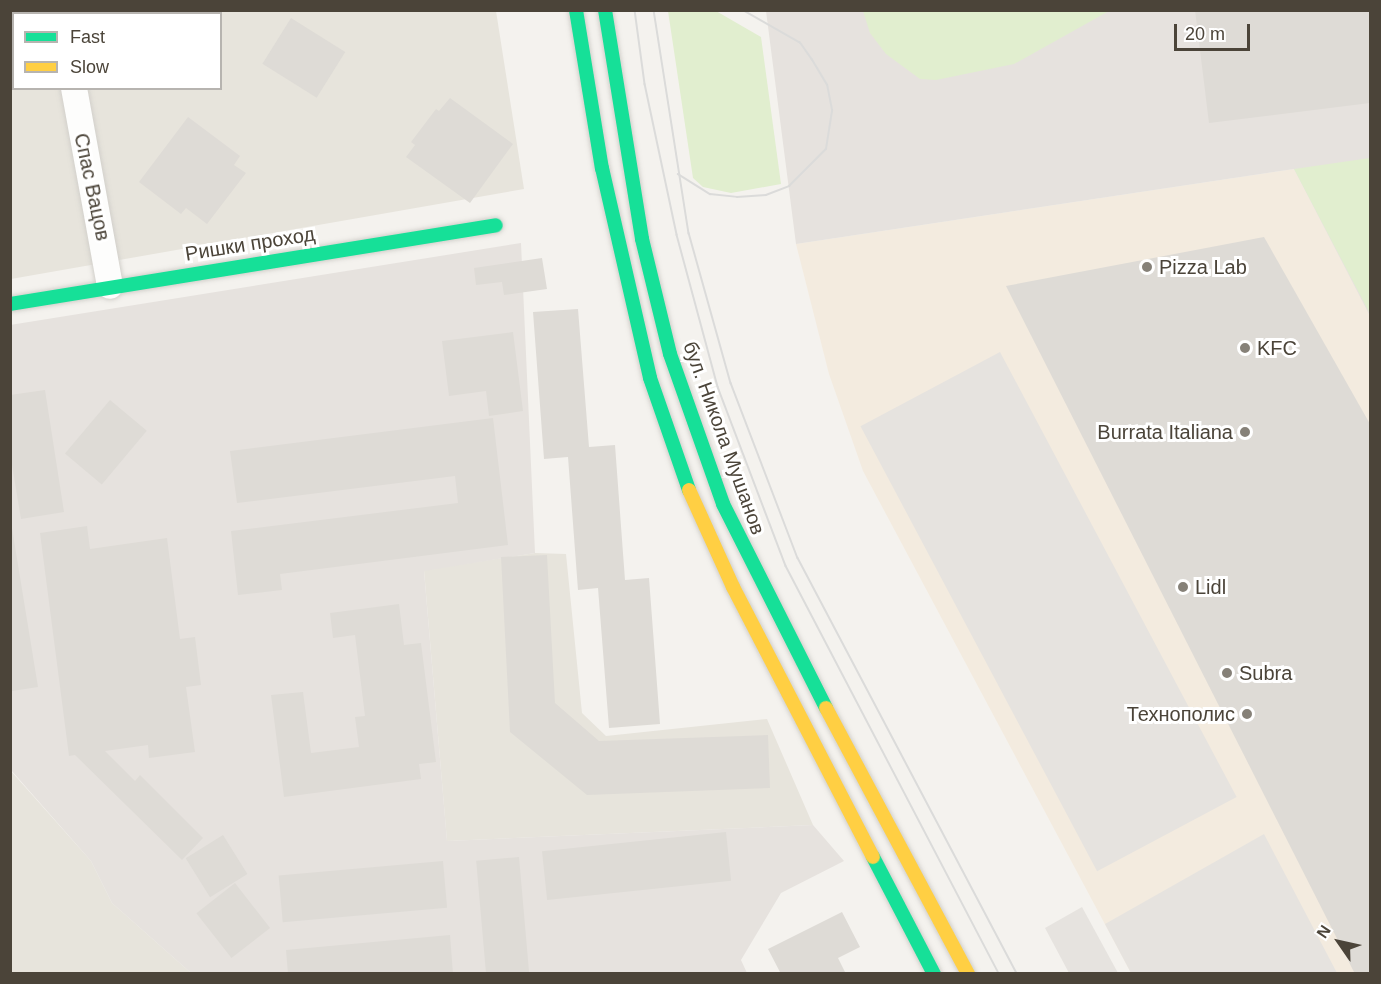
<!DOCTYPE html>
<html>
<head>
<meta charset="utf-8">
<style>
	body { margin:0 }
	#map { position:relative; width:1381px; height:984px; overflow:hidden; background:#f4f2ee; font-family:Arial,sans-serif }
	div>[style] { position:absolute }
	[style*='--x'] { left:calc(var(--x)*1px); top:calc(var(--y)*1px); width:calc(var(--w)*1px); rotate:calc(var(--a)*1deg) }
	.residential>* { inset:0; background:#e7e4dc }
	.commercial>* { inset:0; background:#f3ebdf }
	.industrial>* { inset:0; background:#e6e2de }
	.green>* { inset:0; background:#e1eecf }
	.parking>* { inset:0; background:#e6e3df; transform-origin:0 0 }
	.building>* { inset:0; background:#dedbd6; transform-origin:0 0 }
	.roads { filter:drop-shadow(0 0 2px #d2d0cb) drop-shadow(0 0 2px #d2d0cb) }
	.street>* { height:26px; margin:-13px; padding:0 13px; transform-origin:13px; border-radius:13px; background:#fdfdfc }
	.fast>* { height:14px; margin:-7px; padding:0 7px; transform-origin:7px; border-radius:7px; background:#16e098 }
	.slow>* { height:14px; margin:-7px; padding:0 7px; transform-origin:7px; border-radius:7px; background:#ffcf43 }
	.tram>* { height:1.5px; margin:-0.75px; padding:0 0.75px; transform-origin:0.75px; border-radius:0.75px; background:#dbdbda }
	.dots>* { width:16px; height:16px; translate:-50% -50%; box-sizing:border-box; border:3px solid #fff; border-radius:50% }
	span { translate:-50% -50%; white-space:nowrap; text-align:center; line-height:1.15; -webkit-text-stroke:6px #fff; paint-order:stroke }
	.street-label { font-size:20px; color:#4b4439 }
	.poi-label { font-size:20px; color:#4b4439 }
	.left { translate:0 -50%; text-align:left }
	.right { translate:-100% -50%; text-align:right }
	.frame { position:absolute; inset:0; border:12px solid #4b4439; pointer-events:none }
	.legend { position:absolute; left:12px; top:12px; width:210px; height:78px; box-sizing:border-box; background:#fff; border:2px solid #b7b4b0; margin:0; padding:8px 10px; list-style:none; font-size:18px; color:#4b4439 }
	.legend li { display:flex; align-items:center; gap:12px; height:30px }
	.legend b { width:30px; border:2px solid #b7b4b0 }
	.north { position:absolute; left:1309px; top:912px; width:60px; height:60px; -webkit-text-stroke:4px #fff; paint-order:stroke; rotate:304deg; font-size:16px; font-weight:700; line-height:24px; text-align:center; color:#4b4439 }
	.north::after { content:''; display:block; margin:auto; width:21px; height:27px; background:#4b4439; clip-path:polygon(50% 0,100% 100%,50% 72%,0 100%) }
	.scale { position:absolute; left:1174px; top:24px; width:76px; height:27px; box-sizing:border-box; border:3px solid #4b4439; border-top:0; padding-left:8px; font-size:18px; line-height:21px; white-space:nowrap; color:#4b4439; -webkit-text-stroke:4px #fff; paint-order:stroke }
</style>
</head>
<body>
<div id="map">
	<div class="residential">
		<i style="clip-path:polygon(evenodd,11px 11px,496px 11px,524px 189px,11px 279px,11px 11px,14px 14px,220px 14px,220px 88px,14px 88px,14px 14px)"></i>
		<i style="clip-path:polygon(535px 553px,566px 554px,582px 713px,606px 736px,767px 719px,813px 825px,447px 841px,424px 570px)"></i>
		<i style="clip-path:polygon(10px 770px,91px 861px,112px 903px,191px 973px,11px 973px)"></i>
	</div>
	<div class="commercial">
		<i style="clip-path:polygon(1294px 169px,1370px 314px,1370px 973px,1131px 973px,863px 471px,829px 374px,796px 244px)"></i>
	</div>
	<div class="industrial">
		<i style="clip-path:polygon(766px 11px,1370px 11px,1370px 316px,1294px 169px,796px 244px)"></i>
		<i style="clip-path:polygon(521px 243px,535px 553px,424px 571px,447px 841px,813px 825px,844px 861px,781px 893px,741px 960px,747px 973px,191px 973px,112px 903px,91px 861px,11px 770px,10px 325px)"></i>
	</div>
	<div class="green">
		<i style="clip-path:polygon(668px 11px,716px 11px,761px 37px,781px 184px,731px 193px,703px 187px,693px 178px)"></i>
		<i style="clip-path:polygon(863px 11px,863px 10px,1109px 11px,1014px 64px,936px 80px,920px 79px,886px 54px,870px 33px)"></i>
		<i style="clip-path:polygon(1370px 158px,1370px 314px,1294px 169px)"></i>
	</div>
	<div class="parking">
		<i style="left:1000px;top:352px;width:504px;height:158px;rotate:62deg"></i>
		<i style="clip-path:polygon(1264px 834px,1337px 973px,1131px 973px,1105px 924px)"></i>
		<i style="clip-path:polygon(1082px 907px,1118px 973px,1069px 973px,1045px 928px)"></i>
	</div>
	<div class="building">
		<i style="clip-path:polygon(10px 10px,24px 10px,14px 14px,10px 31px)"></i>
		<i style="clip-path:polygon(1195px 10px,1370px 10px,1370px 103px,1209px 123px)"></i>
		<i style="left:291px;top:18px;width:64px;height:54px;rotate:32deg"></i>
		<i style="clip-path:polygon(450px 98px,513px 144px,470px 203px,406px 157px,415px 145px,411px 142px,436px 109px,439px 111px)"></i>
		<i style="clip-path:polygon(188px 117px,240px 156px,234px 165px,246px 173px,207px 224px,186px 208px,181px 214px,139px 182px)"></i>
		<i style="clip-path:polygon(1264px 237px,1370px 424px,1370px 974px,1355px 974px,1006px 286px)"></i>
		<i style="clip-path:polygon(542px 258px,547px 289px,504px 295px,502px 282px,476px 285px,474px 268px)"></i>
		<i style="clip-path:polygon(578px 309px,589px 447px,615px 445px,625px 580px,649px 578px,660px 724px,609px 728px,598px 588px,578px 590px,568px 457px,544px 459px,533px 312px)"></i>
		<i style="clip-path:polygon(513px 332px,523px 411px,489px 416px,486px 391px,449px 396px,442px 341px)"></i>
		<i style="clip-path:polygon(45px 390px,64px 512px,21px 519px,10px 453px,10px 395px)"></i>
		<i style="left:110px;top:400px;width:48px;height:70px;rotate:40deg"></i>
		<i style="clip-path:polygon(493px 418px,508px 545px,280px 574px,282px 590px,238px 595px,231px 531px,458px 503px,455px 476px,237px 503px,230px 451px)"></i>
		<i style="clip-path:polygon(10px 516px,38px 687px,12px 691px,10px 678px)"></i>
		<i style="clip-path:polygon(87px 526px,90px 549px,167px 538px,180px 639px,195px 637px,201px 685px,186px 687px,195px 752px,149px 758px,148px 745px,105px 751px,135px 781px,140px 775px,203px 838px,182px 860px,75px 755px,69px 756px,40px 533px)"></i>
		<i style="clip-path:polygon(547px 555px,555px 703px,599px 741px,768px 735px,770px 788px,587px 795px,510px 732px,501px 557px)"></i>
		<i style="clip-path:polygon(399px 604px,404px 645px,421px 643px,436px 762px,419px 764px,421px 779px,284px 797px,271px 695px,303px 692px,311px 753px,359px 747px,355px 717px,365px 716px,355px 635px,333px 638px,330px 613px)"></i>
		<i style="left:726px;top:832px;width:49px;height:185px;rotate:84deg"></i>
		<i style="left:223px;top:835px;width:46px;height:44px;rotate:58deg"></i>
		<i style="left:519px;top:857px;width:117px;height:43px;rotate:85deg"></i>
		<i style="left:443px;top:861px;width:47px;height:165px;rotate:85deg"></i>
		<i style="left:235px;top:883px;width:57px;height:49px;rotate:52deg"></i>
		<i style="clip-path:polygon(842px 912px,860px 947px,838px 958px,846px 974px,781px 974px,768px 949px)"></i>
		<i style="clip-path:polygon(450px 935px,453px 974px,288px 974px,286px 950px)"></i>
	</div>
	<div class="roads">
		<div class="street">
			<i style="--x:63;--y:10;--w:4;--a:90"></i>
			<i style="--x:74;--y:88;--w:201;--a:79.7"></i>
		</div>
		<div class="fast">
			<i style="--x:576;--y:10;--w:160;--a:80.7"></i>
			<i style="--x:602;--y:168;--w:215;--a:77.1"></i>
			<i style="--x:650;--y:378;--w:119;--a:70.8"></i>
			<i style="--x:605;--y:10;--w:232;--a:80.8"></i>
			<i style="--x:642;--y:239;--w:118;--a:76.3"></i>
			<i style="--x:670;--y:354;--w:159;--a:70.5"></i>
			<i style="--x:723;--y:504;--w:229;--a:63.2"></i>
			<i style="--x:10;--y:304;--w:492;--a:-9.2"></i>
			<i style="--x:873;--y:857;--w:132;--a:62.5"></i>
		</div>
		<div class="slow">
			<i style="--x:689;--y:490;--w:107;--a:65.6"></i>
			<i style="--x:733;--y:587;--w:304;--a:62.6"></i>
			<i style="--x:826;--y:708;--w:302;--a:61.9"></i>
		</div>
	</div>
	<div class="tram">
		<i style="--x:635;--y:10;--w:75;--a:82.3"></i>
		<i style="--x:645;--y:84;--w:154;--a:78"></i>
		<i style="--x:677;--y:235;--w:157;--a:74.9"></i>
		<i style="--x:718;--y:387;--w:191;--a:69.2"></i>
		<i style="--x:786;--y:566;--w:460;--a:62.4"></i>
		<i style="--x:654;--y:10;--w:226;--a:81.1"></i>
		<i style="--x:689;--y:233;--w:156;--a:74.4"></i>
		<i style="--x:731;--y:383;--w:187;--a:69.1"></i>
		<i style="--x:798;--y:558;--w:470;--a:62.2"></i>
		<i style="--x:678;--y:174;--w:38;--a:32"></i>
		<i style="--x:710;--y:194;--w:27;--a:6"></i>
		<i style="--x:737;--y:197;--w:29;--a:-4"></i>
		<i style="--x:766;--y:195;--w:25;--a:-21"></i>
		<i style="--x:789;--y:186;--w:52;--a:-45"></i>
		<i style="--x:826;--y:149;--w:39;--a:-81"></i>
		<i style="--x:832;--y:110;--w:25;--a:-101"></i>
		<i style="--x:827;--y:85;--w:29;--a:-121"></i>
		<i style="--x:812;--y:60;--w:21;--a:-125"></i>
		<i style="--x:800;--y:43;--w:67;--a:-150.4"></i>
	</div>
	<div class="dots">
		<i style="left:1147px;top:267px;background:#868178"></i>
		<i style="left:1245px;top:348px;background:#868178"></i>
		<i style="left:1245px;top:432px;background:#868178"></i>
		<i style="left:1183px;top:587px;background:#868178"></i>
		<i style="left:1227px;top:673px;background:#868178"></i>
		<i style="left:1247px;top:714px;background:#868178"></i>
	</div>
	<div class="street-label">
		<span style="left:92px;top:187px;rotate:78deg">Спас Вацов</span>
		<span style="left:250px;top:244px;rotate:-9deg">Ришки проход</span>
		<span style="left:724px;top:438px;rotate:70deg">бул. Никола Мушанов</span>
	</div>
	<div class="poi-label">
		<span class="left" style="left:1159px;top:267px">Pizza Lab</span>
		<span class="left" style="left:1257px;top:348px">KFC</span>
		<span class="right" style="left:1233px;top:432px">Burrata Italiana</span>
		<span class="left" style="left:1195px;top:587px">Lidl</span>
		<span class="left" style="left:1239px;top:673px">Subra</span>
		<span class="right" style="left:1235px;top:714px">Технополис</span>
	</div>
	<div class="frame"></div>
	<ul class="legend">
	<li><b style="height:8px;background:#16e098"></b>Fast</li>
	<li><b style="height:8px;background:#ffcf43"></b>Slow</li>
	</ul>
	<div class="north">N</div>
	<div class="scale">20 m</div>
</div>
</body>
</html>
